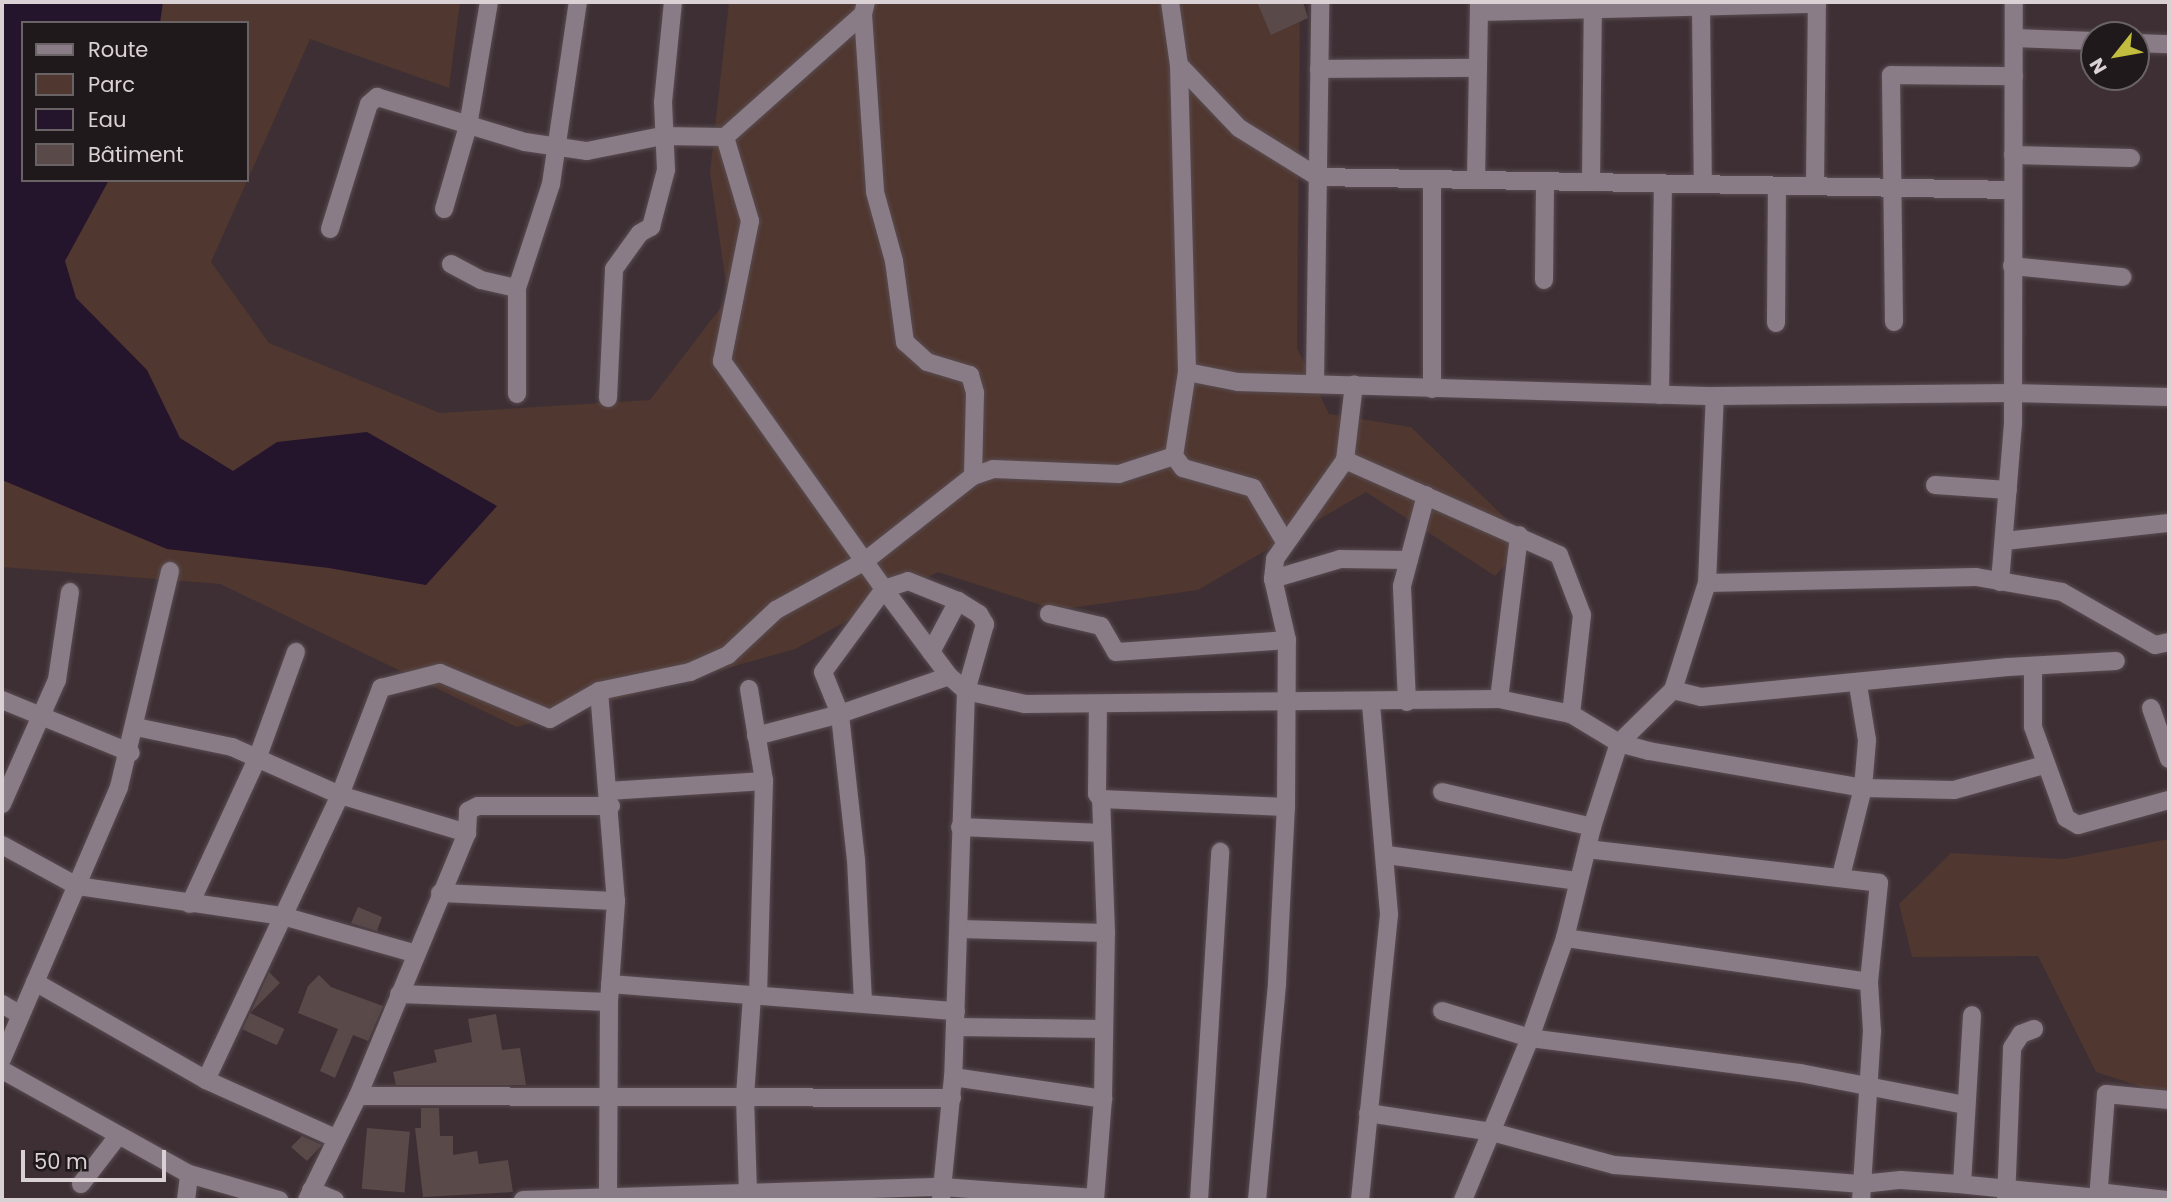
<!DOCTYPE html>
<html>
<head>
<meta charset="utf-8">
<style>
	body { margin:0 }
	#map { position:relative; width:2171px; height:1202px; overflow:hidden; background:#3d2f34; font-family:Poppins,sans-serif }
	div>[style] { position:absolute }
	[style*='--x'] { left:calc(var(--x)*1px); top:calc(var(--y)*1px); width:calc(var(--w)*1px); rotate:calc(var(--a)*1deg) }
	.green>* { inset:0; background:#50372f }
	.water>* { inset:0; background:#24142c }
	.building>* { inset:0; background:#594949; transform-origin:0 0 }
	.roads { filter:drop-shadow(0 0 2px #594c51) drop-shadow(0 0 2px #594c51) }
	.minor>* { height:18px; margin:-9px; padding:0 9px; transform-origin:9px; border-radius:9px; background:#897c86 }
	span { translate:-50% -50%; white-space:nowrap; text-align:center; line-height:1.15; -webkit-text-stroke:6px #20191b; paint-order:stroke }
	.frame { position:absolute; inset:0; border:4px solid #dad1d4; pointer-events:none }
	.legend { position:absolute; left:21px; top:21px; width:228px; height:161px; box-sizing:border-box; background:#20191b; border:2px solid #6a6365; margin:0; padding:9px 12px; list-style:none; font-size:21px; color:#dad1d4 }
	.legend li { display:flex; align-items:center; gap:14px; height:35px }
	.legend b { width:35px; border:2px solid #6a6365 }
	.north { position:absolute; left:2080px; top:21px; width:70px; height:70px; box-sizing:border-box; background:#20191b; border:2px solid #6a6365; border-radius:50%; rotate:239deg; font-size:19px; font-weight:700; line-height:28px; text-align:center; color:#dad1d4 }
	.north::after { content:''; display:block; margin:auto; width:24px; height:32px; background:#c2bd3f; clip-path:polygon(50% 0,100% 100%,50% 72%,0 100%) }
	.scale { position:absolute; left:21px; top:1150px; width:145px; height:32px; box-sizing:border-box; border:4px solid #dad1d4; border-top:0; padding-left:9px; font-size:21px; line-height:24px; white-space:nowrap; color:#dad1d4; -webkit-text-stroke:5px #20191b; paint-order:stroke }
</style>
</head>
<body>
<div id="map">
	<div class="green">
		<i style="clip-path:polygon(evenodd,2px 2px,460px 2px,449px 88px,310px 39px,211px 262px,269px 343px,440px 413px,650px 400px,728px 298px,710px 172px,729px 2px,1300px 2px,1297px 348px,1329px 414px,1411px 427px,1528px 540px,1495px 576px,1366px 492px,1198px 590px,1056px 610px,938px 572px,795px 649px,517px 727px,220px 584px,2px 567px,2px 2px,23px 23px,247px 23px,247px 180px,23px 180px,23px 23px)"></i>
		<i style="clip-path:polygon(2169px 839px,2169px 1096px,2096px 1072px,2038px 956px,1912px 957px,1899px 904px,1951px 853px,2064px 859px)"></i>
	</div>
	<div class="water">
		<i style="clip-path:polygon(2px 2px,163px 2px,160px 23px,23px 23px,23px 180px,109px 180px,65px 261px,76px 298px,147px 370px,180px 438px,233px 471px,277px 442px,367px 432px,497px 506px,426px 585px,329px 568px,167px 549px,2px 480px)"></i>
	</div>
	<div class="building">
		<i style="clip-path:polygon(1257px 2px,1303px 2px,1308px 18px,1271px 35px)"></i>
		<i style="clip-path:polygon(358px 907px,382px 917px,377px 931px,351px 923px)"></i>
		<i style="clip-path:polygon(269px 972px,280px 983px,251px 1012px)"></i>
		<i style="clip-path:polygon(319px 975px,331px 987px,383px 1006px,368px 1041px,353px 1035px,335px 1078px,320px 1071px,338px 1029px,298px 1013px,308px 986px)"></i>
		<i style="left:250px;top:1013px;width:38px;height:18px;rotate:25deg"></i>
		<i style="clip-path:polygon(496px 1014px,502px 1050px,520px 1048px,526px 1085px,396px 1085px,393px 1072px,437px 1062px,434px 1050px,472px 1042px,468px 1019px)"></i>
		<i style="clip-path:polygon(421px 1108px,439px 1108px,440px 1136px,453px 1136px,453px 1155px,477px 1151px,479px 1164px,508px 1160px,513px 1192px,423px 1197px,415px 1128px,421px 1128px)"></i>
		<i style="left:367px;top:1128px;width:43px;height:61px;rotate:5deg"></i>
		<i style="clip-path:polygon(302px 1136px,322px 1145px,307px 1161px,291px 1147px)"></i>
	</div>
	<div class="roads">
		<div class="minor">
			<i style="--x:1170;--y:2;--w:64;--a:81.9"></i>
			<i style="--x:1179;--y:65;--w:307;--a:88.5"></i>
			<i style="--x:1187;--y:372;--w:85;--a:98.8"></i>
			<i style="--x:1174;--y:456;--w:15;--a:53"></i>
			<i style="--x:1183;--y:468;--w:73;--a:15.9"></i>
			<i style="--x:1253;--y:488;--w:63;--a:59.3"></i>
			<i style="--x:1701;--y:7;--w:177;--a:89.4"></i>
			<i style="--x:1479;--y:12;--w:338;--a:-1.4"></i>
			<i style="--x:863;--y:14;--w:178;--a:86.1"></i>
			<i style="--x:875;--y:192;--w:72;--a:74.6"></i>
			<i style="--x:894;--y:261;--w:82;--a:82.3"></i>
			<i style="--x:905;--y:342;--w:30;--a:42"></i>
			<i style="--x:927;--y:362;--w:45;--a:16.8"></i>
			<i style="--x:970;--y:375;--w:19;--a:74"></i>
			<i style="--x:975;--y:393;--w:83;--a:91.4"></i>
			<i style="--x:2014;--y:38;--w:80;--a:2.1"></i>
			<i style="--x:2136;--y:43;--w:33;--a:2"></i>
			<i style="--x:1179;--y:65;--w:87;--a:46.4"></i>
			<i style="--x:1239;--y:128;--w:93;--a:31.8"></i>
			<i style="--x:1318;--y:177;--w:695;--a:1.07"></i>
			<i style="--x:1319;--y:69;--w:159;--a:-0.4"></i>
			<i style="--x:725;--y:137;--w:88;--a:73.4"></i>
			<i style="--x:750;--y:221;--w:143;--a:101.3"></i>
			<i style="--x:722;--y:361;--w:280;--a:54.6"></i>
			<i style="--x:884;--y:589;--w:109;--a:53.2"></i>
			<i style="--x:949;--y:676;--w:23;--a:41"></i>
			<i style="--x:966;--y:691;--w:60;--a:12.4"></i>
			<i style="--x:1025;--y:704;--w:474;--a:-0.6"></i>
			<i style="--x:1499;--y:699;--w:74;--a:11.8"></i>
			<i style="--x:1571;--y:714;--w:56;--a:31.1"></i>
			<i style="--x:1619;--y:743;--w:31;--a:15"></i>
			<i style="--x:1649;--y:751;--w:217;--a:9.8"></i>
			<i style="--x:1863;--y:788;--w:91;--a:1.3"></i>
			<i style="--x:1954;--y:790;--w:93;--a:-15.5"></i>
			<i style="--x:2013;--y:155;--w:118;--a:1.5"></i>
			<i style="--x:1432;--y:179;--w:210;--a:90"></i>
			<i style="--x:1476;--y:180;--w:178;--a:-89"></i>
			<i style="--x:1591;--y:182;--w:180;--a:-89.4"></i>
			<i style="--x:1815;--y:186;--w:184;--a:-89.4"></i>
			<i style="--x:444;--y:209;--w:86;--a:-73.9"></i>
			<i style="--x:468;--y:126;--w:126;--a:-80.4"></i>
			<i style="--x:330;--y:229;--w:131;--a:-72.7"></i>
			<i style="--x:369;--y:104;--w:11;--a:-41"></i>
			<i style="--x:377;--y:97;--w:155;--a:16.9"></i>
			<i style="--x:525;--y:142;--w:63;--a:8.3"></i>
			<i style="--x:587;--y:151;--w:76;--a:-11.3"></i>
			<i style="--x:662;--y:136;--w:63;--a:0.9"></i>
			<i style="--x:725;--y:137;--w:185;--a:-41.7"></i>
			<i style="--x:863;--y:14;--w:12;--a:-76"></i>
			<i style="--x:451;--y:264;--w:34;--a:28"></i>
			<i style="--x:481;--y:280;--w:37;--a:13"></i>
			<i style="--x:2012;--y:266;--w:111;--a:5.7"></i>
			<i style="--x:1544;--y:280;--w:99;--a:-89.4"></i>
			<i style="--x:1894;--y:322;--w:247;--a:-90.7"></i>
			<i style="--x:1891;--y:75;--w:123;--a:0.5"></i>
			<i style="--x:1776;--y:323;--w:137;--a:-89.6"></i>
			<i style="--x:1187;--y:372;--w:52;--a:11.1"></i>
			<i style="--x:1238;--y:382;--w:477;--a:1.7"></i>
			<i style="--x:1715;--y:396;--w:297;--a:-0.6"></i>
			<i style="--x:2012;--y:393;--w:157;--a:1.5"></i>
			<i style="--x:1315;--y:382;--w:380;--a:-89.2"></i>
			<i style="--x:517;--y:394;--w:106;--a:-90"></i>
			<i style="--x:517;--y:288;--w:109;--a:-71.9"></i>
			<i style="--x:551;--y:184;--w:184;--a:-81.6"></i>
			<i style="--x:1660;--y:395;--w:211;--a:-89.2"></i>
			<i style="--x:608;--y:398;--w:129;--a:-87.3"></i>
			<i style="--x:614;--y:269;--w:44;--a:-54.2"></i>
			<i style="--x:640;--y:233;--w:13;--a:-29"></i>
			<i style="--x:651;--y:227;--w:59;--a:-75.3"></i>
			<i style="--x:666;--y:170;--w:68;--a:-92.5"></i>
			<i style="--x:663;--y:102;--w:100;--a:-84.3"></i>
			<i style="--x:1345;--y:460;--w:234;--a:23.9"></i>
			<i style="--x:1559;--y:555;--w:64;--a:69"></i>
			<i style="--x:1582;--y:615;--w:100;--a:96.3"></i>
			<i style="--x:1935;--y:485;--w:73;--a:3.9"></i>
			<i style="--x:2005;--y:541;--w:165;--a:-6.3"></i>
			<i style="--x:1273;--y:579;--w:70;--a:-16.6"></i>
			<i style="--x:1340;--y:559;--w:69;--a:0.8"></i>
			<i style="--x:2000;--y:582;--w:160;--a:-85.3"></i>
			<i style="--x:2013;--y:423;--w:421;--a:-89.9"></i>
			<i style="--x:1707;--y:583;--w:269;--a:-1.3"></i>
			<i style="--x:1976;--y:577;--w:87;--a:9.9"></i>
			<i style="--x:2062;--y:592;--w:107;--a:29.7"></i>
			<i style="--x:2155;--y:645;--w:14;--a:-12"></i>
			<i style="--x:1049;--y:614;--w:53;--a:13"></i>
			<i style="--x:1101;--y:626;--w:30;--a:60"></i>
			<i style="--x:1116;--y:652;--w:171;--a:-4"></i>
			<i style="--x:931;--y:652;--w:58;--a:-62.1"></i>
			<i style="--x:2033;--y:666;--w:61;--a:90"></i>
			<i style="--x:2033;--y:727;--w:97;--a:70.1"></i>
			<i style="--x:2066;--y:818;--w:14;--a:30"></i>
			<i style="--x:2078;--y:825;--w:94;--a:-15.4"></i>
			<i style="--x:749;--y:689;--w:93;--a:80.7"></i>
			<i style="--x:764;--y:781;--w:215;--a:91.6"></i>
			<i style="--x:1673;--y:690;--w:29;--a:14"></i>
			<i style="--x:1701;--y:697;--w:308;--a:-5.6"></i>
			<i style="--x:2008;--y:667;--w:108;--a:-3.2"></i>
			<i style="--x:599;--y:691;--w:211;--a:85.4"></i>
			<i style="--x:616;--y:901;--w:101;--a:94"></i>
			<i style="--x:609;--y:1002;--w:198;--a:90.3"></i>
			<i style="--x:1499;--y:699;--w:165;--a:-83"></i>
			<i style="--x:2;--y:700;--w:139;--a:22.3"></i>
			<i style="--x:1407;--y:702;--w:116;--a:-92.5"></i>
			<i style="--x:1402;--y:586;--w:94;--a:-75.2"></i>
			<i style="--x:2151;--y:708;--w:54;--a:70.6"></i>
			<i style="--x:136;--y:727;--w:98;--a:11.8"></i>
			<i style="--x:232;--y:747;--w:118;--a:24"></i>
			<i style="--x:340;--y:795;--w:133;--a:16.7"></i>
			<i style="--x:756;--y:736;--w:87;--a:-14.7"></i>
			<i style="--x:840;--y:714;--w:115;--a:-19.2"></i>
			<i style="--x:609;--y:791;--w:155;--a:-3.7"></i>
			<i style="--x:1442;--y:792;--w:154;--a:13.1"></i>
			<i style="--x:1101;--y:799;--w:185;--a:2.5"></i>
			<i style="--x:2;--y:804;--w:136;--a:-66.1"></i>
			<i style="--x:57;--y:680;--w:89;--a:-81.6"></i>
			<i style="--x:960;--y:827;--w:142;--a:2.4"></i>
			<i style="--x:2;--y:845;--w:85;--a:28.7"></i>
			<i style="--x:77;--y:886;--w:208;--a:8.3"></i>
			<i style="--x:283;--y:916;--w:135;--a:15.9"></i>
			<i style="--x:1587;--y:849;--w:294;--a:6.6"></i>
			<i style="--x:1879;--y:883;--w:100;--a:95.8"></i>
			<i style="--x:1869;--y:982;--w:49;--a:86.5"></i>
			<i style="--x:1872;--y:1031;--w:169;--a:93.7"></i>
			<i style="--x:1387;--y:855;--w:193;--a:7.8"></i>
			<i style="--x:1841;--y:876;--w:91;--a:-76"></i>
			<i style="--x:1863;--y:788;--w:48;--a:-85.2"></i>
			<i style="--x:1867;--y:740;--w:56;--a:-99.3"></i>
			<i style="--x:440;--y:893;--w:176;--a:2.6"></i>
			<i style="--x:190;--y:904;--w:160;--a:-65.2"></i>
			<i style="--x:257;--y:759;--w:114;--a:-70"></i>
			<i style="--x:959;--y:929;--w:147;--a:1.6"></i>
			<i style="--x:1565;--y:938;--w:307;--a:8.2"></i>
			<i style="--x:35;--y:982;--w:197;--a:29.8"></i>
			<i style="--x:206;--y:1080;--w:141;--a:24.2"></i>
			<i style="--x:610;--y:984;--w:347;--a:4.5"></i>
			<i style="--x:399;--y:994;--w:210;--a:2.2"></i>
			<i style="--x:863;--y:1002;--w:142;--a:-92.8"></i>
			<i style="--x:856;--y:860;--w:147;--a:-96.3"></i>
			<i style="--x:840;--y:714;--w:45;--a:-112"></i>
			<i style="--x:823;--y:672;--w:103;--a:-53.7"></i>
			<i style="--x:884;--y:589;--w:25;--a:-18"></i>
			<i style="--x:908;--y:581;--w:54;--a:21.8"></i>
			<i style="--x:958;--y:601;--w:25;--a:32"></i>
			<i style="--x:979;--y:614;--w:12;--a:59"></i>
			<i style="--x:985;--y:624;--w:70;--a:105.8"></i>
			<i style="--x:966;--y:691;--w:386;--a:91.9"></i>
			<i style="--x:953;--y:1077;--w:124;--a:95.6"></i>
			<i style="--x:2;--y:1004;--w:21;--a:31"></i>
			<i style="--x:1442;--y:1011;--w:92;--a:17.1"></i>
			<i style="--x:1530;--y:1038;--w:272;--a:7.4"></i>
			<i style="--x:1800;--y:1073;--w:168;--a:11"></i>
			<i style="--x:955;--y:1027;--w:149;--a:0.8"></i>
			<i style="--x:2;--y:1059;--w:296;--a:-66.7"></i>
			<i style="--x:119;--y:787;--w:222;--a:-76.7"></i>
			<i style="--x:2;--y:1070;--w:214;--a:29.1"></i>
			<i style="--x:189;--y:1174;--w:94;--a:16.1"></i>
			<i style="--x:953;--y:1077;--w:152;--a:8.3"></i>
			<i style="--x:206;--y:1080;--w:315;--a:-64.8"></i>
			<i style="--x:340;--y:795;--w:115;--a:-69"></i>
			<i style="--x:381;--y:688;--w:61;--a:-14.3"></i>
			<i style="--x:440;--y:673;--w:119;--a:22.7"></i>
			<i style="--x:550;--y:719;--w:56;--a:-29.7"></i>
			<i style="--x:599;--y:691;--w:93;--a:-11.8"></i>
			<i style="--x:690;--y:672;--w:42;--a:-24.1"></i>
			<i style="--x:728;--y:655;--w:66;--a:-43.2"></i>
			<i style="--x:776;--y:610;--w:102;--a:-28.8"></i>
			<i style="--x:865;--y:561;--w:137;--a:-38.2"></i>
			<i style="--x:973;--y:476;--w:21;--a:-19"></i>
			<i style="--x:993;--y:469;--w:126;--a:2.3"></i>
			<i style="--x:1119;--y:474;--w:58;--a:-18.1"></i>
			<i style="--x:358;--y:1096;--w:594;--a:0.19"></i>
			<i style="--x:1368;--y:1113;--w:125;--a:8.7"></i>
			<i style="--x:1492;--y:1132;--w:126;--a:15.1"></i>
			<i style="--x:1614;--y:1165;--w:249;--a:4.4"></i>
			<i style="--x:1862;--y:1184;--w:39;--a:-6"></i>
			<i style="--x:1901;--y:1180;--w:57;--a:4"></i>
			<i style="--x:1958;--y:1184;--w:141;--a:5.7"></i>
			<i style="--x:81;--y:1184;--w:61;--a:-52.4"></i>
			<i style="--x:1962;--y:1184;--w:169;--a:-86.6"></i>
			<i style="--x:311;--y:1190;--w:26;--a:23"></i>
			<i style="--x:2099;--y:1192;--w:68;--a:6.7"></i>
			<i style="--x:748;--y:1193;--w:97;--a:-91.8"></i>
			<i style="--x:745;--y:1096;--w:99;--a:-86"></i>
			<i style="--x:186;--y:1200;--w:26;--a:-83"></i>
			<i style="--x:307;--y:1200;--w:116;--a:-63.9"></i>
			<i style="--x:358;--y:1096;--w:285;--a:-67.5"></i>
			<i style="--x:467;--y:833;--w:22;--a:-87"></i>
			<i style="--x:468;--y:811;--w:11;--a:-27"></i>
			<i style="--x:478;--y:806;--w:133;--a:0"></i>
			<i style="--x:523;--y:1200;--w:419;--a:-1.8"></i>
			<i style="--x:942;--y:1187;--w:153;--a:4.1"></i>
			<i style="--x:1095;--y:1200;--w:101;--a:-85.5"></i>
			<i style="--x:1103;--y:1099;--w:166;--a:-89"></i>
			<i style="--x:1106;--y:933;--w:134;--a:-92.1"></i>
			<i style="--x:1101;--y:799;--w:6;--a:-129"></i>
			<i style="--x:1097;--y:794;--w:90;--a:-89.4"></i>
			<i style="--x:1199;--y:1200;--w:349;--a:-86.5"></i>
			<i style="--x:1257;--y:1200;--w:218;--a:-84.7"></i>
			<i style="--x:1277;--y:983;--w:176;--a:-87.1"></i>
			<i style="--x:1286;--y:807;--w:167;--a:-89.7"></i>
			<i style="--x:1287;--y:640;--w:63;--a:-102.9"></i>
			<i style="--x:1273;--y:579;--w:20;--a:-84"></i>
			<i style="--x:1275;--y:559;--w:121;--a:-54.7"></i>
			<i style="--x:1345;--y:460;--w:76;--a:-83.2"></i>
			<i style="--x:1360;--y:1200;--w:287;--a:-84.2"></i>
			<i style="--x:1389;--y:914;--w:211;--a:-94.9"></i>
			<i style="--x:1463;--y:1200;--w:175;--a:-67.5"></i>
			<i style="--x:1530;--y:1038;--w:106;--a:-70.7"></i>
			<i style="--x:1565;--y:938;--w:114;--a:-76.3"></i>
			<i style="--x:1592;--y:827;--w:88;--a:-72.2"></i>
			<i style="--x:1619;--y:743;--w:76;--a:-44.5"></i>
			<i style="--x:1673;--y:690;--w:112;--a:-72.4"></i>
			<i style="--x:1707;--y:583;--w:187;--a:-87.6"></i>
			<i style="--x:2006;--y:1200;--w:152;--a:-87.7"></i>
			<i style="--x:2012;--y:1048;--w:17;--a:-57"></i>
			<i style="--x:2021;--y:1034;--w:14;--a:-21"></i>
			<i style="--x:2098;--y:1200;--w:106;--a:-85.7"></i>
			<i style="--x:2106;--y:1094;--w:63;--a:5.4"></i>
		</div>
	</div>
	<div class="frame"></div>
	<ul class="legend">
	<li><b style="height:9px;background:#897c86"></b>Route</li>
	<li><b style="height:19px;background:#50372f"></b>Parc</li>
	<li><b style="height:19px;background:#24142c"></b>Eau</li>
	<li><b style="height:19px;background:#594949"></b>Bâtiment</li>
	</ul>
	<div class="north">N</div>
	<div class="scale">50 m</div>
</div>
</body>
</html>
